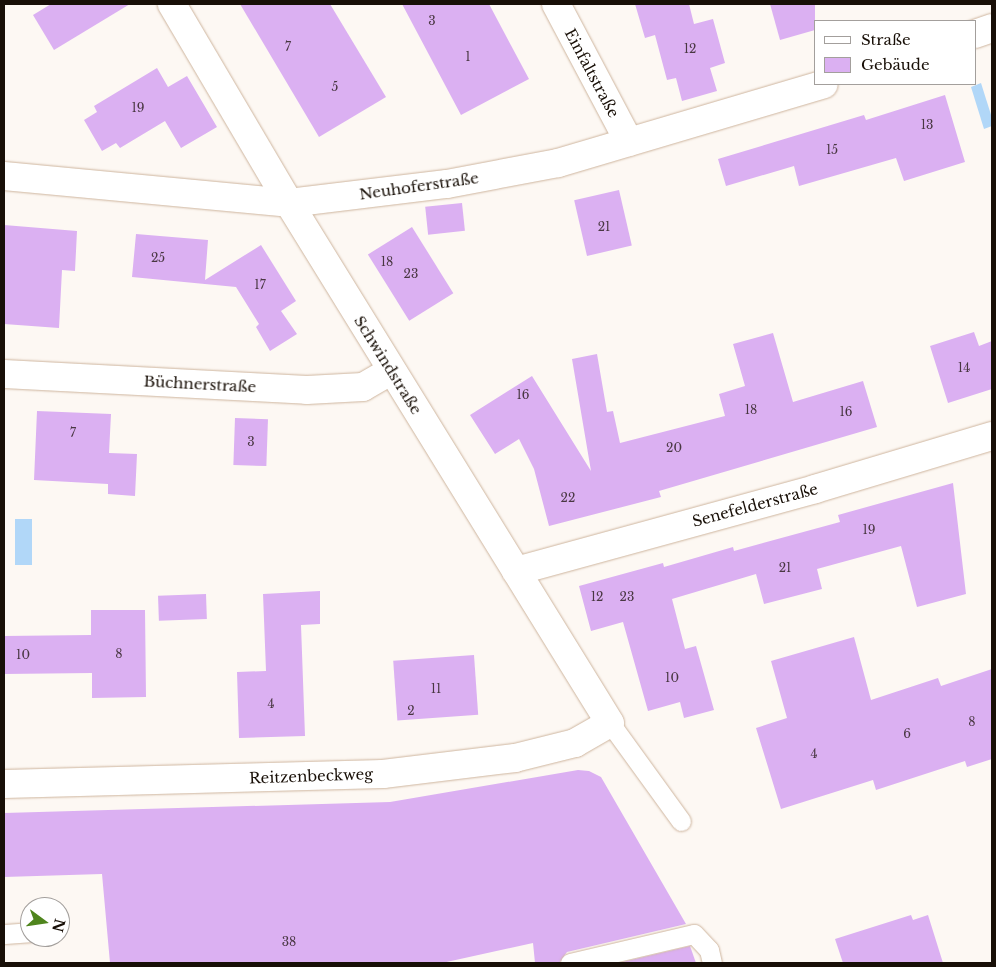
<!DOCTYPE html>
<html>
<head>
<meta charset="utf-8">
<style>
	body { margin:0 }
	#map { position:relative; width:996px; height:967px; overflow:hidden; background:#fdf8f3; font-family:"Libre Baskerville",serif }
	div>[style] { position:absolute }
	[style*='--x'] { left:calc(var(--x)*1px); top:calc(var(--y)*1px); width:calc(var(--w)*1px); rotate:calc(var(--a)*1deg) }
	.water>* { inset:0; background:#b1d7f8; transform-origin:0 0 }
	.building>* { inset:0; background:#dbb0f2; transform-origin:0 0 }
	.roads { filter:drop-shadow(0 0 1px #ceb59e) drop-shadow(0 0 1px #ceb59e) }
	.lane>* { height:19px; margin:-9.5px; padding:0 9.5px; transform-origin:9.5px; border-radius:9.5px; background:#fff }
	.street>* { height:28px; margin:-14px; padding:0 14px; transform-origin:14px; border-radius:14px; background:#fff }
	span { translate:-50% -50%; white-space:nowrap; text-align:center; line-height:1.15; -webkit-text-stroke:4px #fff; paint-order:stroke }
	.number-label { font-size:12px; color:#493742 }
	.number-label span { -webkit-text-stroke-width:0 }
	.street-label { font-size:15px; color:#180f07 }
	.frame { position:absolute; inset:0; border:5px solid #180f07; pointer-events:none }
	.legend { position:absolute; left:814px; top:20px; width:162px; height:65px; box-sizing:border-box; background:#fff; border:1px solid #a39f9c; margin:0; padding:6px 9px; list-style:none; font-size:15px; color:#180f07 }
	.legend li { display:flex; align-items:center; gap:10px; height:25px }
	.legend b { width:25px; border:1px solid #a39f9c }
	.north { position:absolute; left:20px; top:897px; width:50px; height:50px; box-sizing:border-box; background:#fff; border:1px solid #a39f9c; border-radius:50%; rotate:104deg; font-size:14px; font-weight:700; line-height:20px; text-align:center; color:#180f07 }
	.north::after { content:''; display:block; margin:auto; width:18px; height:22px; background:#4f851d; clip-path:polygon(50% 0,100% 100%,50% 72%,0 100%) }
</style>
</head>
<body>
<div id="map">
	<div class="water">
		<i style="clip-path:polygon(981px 83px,992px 118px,992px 126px,984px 129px,971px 87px)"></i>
		<i style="left:15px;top:519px;width:17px;height:46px"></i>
	</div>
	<div class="building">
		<i style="clip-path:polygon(51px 4px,130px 4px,54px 50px,33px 15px)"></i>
		<i style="clip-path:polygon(240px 4px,330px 4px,386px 97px,319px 137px)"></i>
		<i style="clip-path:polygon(402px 4px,489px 4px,529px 79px,461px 115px)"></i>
		<i style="clip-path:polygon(635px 4px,689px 4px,694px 24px,713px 19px,725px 63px,710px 68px,717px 91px,682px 101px,676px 78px,667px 80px,655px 35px,645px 38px)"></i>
		<i style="clip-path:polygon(770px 4px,815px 4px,815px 30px,780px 40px)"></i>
		<i style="clip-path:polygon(157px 68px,168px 87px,187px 76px,217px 127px,181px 148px,165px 121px,120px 148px,116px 143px,102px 151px,84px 120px,97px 112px,94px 106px)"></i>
		<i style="clip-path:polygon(945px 95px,965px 162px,904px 181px,896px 158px,799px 186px,794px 166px,726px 186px,718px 159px,864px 115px,866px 120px)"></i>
		<i style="left:619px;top:190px;width:57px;height:46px;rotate:77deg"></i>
		<i style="left:462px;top:203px;width:28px;height:37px;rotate:84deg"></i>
		<i style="clip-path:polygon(4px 225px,77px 231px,75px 271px,62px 270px,59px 328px,4px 324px)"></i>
		<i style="left:412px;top:227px;width:78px;height:52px;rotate:58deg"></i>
		<i style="clip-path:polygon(136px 234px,208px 240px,205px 280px,261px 245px,296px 301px,281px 311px,297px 334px,270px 351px,256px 327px,259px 324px,236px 287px,132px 277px)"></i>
		<i style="clip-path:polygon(974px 332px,979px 346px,992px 341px,992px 389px,948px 403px,930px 346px)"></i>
		<i style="clip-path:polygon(773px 333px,793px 402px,863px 381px,877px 427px,659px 491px,661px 497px,549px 526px,534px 469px,519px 439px,495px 454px,470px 415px,532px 376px,591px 471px,572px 359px,597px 354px,607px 412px,613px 411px,620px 443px,725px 416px,719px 394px,745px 386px,733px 344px)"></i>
		<i style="clip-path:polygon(37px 411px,111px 414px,109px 453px,137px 454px,135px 496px,108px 494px,108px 484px,34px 480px)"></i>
		<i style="left:235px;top:418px;width:33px;height:47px;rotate:2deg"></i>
		<i style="clip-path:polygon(953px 483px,966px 594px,917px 607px,901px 546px,817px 569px,822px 589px,764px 604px,756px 574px,672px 599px,685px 649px,696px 646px,714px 710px,684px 718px,680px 702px,648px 711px,623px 622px,591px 631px,579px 586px,663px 563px,664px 567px,733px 547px,734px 551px,840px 522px,838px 515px)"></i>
		<i style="clip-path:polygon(320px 591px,320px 624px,301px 625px,305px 736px,239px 738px,237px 672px,266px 671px,263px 594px)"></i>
		<i style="left:206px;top:594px;width:25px;height:48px;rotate:88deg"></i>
		<i style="clip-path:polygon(91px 610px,145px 610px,146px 697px,92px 698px,92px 673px,4px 674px,4px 636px,91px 635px)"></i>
		<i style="clip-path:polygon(854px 637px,871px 700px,938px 678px,941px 686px,992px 669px,992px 759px,967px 767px,965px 761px,876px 790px,873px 780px,781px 809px,756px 728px,787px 718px,771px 661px)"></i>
		<i style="left:474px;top:655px;width:60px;height:81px;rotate:86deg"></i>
		<i style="clip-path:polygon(578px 770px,589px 771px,601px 777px,686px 924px,567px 952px,559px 963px,535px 963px,533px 943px,442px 963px,110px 963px,102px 874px,4px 877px,4px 813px,390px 802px)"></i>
		<i style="clip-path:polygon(911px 915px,913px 920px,928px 915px,943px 963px,843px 963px,835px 939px)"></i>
		<i style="clip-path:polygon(690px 946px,696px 963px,618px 963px)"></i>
	</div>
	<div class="roads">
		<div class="lane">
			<i style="--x:610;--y:723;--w:121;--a:54.1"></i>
			<i style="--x:4;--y:934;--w:26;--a:-4"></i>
			<i style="--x:570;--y:963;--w:127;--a:-13.2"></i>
			<i style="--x:694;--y:934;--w:22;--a:47"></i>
			<i style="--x:709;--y:950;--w:13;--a:77"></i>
		</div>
		<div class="street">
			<i style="--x:556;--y:4;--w:156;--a:62.1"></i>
			<i style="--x:975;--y:34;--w:18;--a:-19"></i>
			<i style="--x:4;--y:176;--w:286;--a:5.4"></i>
			<i style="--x:289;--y:203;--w:159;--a:-6.9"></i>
			<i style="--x:447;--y:184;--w:113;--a:-10.7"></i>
			<i style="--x:558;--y:163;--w:277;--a:-16.5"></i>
			<i style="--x:4;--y:374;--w:303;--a:3"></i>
			<i style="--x:307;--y:390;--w:56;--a:-3.1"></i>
			<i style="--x:363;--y:387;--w:32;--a:-30"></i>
			<i style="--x:516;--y:571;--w:310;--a:-15.3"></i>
			<i style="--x:815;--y:489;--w:185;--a:-16.7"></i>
			<i style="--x:4;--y:784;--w:379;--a:-1.5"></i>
			<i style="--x:383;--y:774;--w:133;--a:-6.9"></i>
			<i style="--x:515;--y:758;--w:62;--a:-14"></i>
			<i style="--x:575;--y:743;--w:40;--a:-29.7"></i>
			<i style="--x:610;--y:723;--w:611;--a:-121.69"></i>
			<i style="--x:289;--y:203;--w:231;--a:-120.5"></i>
		</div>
	</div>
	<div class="number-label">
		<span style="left:432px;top:21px">3</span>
		<span style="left:288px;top:47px">7</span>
		<span style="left:690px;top:49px">12</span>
		<span style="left:468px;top:57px">1</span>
		<span style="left:335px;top:87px">5</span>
		<span style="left:138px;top:108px">19</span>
		<span style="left:927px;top:125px">13</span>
		<span style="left:832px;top:150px">15</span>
		<span style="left:604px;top:227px">21</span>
		<span style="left:158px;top:258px">25</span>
		<span style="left:387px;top:262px">18</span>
		<span style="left:411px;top:274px">23</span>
		<span style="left:260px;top:285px">17</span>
		<span style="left:964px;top:368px">14</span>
		<span style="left:523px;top:395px">16</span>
		<span style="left:751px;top:410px">18</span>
		<span style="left:846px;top:412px">16</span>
		<span style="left:73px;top:433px">7</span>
		<span style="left:251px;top:442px">3</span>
		<span style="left:674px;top:448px">20</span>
		<span style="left:568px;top:498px">22</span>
		<span style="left:869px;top:530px">19</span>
		<span style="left:785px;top:568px">21</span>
		<span style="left:597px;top:597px">12</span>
		<span style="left:627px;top:597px">23</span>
		<span style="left:119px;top:654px">8</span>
		<span style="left:23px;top:655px">10</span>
		<span style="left:672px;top:678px">10</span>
		<span style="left:436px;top:689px">11</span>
		<span style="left:271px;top:704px">4</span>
		<span style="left:411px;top:711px">2</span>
		<span style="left:972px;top:722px">8</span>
		<span style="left:907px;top:734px">6</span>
		<span style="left:814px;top:754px">4</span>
		<span style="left:289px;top:942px">38</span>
	</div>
	<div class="street-label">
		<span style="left:592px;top:73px;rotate:62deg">Einfaltstraße</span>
		<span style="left:419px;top:186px;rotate:-8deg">Neuhoferstraße</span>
		<span style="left:388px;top:365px;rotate:58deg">Schwindstraße</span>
		<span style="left:200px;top:384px;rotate:3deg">Büchnerstraße</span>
		<span style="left:755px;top:505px;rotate:-15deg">Senefelderstraße</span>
		<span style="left:311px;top:776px;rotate:-2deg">Reitzenbeckweg</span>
	</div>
	<div class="frame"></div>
	<ul class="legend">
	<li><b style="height:6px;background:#fff"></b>Straße</li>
	<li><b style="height:14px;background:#dbb0f2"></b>Gebäude</li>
	</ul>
	<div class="north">N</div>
</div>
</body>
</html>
